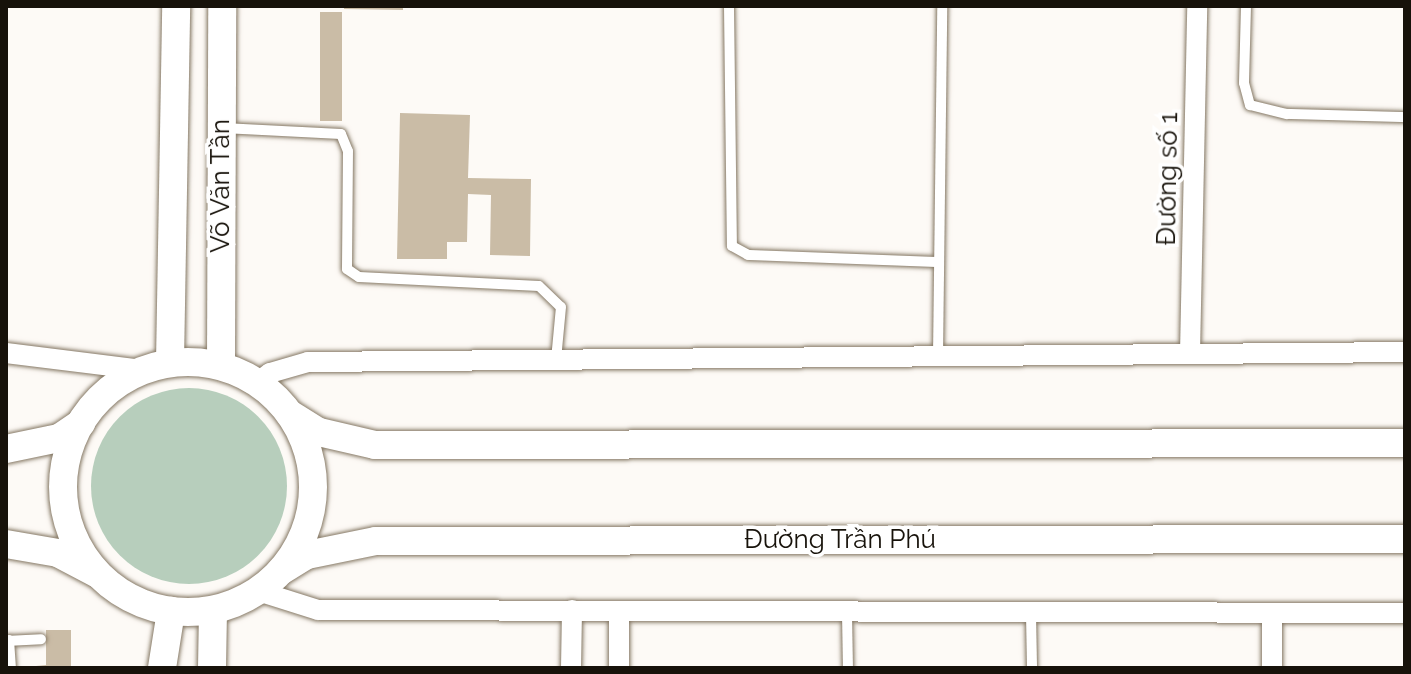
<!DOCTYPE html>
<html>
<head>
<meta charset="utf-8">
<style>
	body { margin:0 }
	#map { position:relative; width:1411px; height:674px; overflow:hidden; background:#fdfaf6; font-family:Raleway,sans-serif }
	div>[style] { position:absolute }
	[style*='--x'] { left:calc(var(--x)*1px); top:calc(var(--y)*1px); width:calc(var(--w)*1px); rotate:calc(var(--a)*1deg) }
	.green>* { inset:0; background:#b7cebc }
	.round { border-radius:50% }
	.building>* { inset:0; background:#cabca6; transform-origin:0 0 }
	.roads { filter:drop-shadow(0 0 2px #857864) drop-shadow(0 0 2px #857864) }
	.lane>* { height:10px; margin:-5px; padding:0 5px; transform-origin:5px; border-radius:5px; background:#fff }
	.street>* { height:20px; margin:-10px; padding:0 10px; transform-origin:10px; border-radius:10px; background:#fff }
	.secondary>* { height:28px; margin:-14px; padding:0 14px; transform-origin:14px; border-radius:14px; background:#fff }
	.secondary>.ring { margin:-14px; padding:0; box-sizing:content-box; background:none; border:28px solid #fff; border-radius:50% }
	span { translate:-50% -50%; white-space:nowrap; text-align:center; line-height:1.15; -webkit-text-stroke:7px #fff; paint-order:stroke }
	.street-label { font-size:26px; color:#17120a }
	.frame { position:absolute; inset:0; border:8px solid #17120a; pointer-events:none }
</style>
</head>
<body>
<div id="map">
	<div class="green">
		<i class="round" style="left:91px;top:388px;width:196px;height:196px"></i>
	</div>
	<div class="building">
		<i style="clip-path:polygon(344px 6px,403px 6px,403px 10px,344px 9px)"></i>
		<i style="left:320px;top:12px;width:22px;height:109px"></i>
		<i style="clip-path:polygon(400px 113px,470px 115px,468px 178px,531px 179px,530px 256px,490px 255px,491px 195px,468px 194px,467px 242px,447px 242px,447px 259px,397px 259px)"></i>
		<i style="clip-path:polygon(46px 630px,71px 630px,71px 668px,16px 668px,46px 665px)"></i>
	</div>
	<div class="roads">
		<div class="lane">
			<i style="--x:729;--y:6;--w:240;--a:89.3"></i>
			<i style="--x:732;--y:246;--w:18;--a:29"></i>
			<i style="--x:748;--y:255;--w:190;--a:2.1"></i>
			<i style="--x:1246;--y:6;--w:77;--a:91.5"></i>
			<i style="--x:1244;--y:83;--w:23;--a:75"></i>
			<i style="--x:1250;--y:105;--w:38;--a:14"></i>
			<i style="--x:1287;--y:114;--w:118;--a:1.5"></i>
			<i style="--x:223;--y:128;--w:118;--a:2.9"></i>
			<i style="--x:341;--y:134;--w:18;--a:68"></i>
			<i style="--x:348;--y:151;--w:118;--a:90.5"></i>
			<i style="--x:347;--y:269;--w:14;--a:34"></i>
			<i style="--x:359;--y:277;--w:180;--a:2.9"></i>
			<i style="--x:539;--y:286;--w:30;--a:44"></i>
			<i style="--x:561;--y:307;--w:53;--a:95.4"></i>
			<i style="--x:938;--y:356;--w:350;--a:-89.3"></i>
			<i style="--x:847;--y:613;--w:55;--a:89"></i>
			<i style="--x:1031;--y:614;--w:54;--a:88.9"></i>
			<i style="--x:9;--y:640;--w:28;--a:86"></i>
			<i style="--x:6;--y:641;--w:35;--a:-3"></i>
		</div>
		<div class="street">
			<i style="--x:6;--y:353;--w:137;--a:7.1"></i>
			<i style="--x:1190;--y:353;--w:347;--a:-88.8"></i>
			<i style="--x:258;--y:382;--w:15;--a:-37"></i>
			<i style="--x:270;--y:373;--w:40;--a:-16"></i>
			<i style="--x:308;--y:362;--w:1097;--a:-0.52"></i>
			<i style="--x:258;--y:591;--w:63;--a:17.6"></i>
			<i style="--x:318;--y:610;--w:1087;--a:0.16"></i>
			<i style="--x:1272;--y:616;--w:52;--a:90"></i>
			<i style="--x:571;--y:668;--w:58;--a:-89"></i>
			<i style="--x:619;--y:668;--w:57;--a:-90"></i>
		</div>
		<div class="secondary">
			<i style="--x:170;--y:362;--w:356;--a:-89"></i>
			<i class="ring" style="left:63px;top:362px;width:222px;height:222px"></i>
			<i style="--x:221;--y:365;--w:359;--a:-89.8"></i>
			<i style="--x:290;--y:414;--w:34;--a:32"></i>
			<i style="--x:319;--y:432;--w:57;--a:13.1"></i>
			<i style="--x:375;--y:445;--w:1030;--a:-0.11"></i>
			<i style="--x:6;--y:449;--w:54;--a:-11.7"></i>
			<i style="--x:59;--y:438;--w:27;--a:-34"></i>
			<i style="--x:6;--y:544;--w:53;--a:9.8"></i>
			<i style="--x:58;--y:553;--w:43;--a:27.8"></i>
			<i style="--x:281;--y:571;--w:31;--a:-32"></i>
			<i style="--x:307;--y:555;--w:70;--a:-11.5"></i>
			<i style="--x:376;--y:541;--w:1029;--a:-0.11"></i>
			<i style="--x:162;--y:668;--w:58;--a:-81"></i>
			<i style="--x:212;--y:668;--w:58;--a:-89"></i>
		</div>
	</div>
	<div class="street-label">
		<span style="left:1168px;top:179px;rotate:-89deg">Đường số 1</span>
		<span style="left:221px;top:186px;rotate:-90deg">Võ Văn Tần</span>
		<span style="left:840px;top:540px">Đường Trần Phú</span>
	</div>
	<div class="frame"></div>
</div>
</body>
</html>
